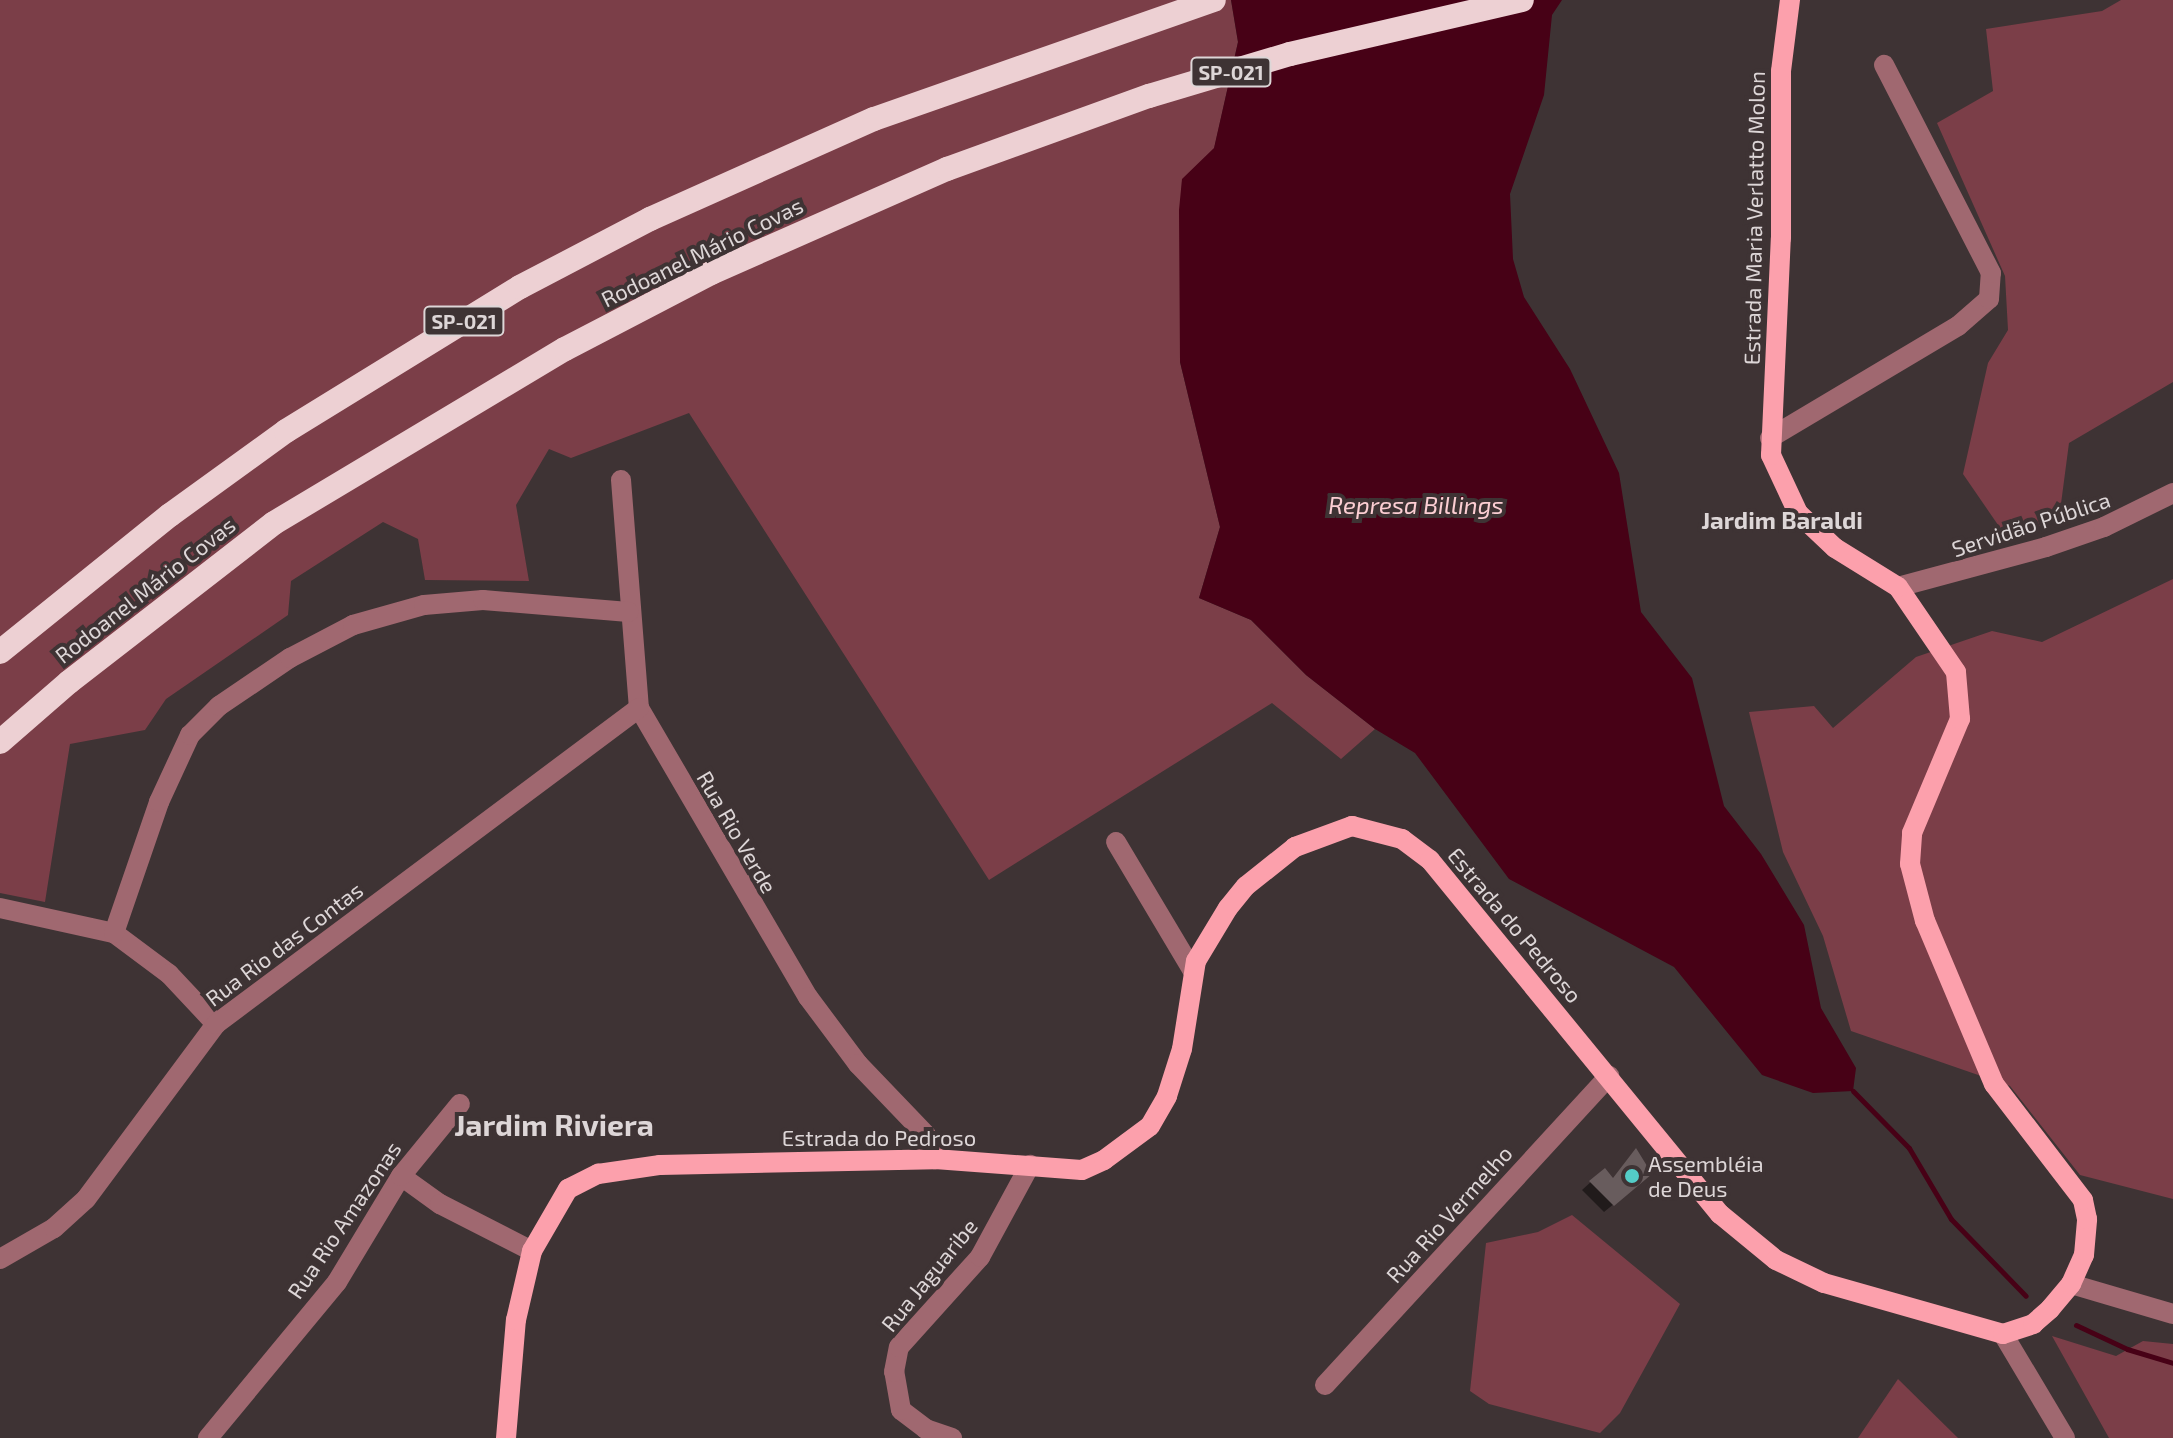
<!DOCTYPE html>
<html>
<head>
<meta charset="utf-8">
<style>
	body { margin:0 }
	#map { position:relative; width:2173px; height:1438px; overflow:hidden; background:#3e3334; font-family:"Exo 2",sans-serif }
	div>[style] { position:absolute }
	[style*='--x'] { left:calc(var(--x)*1px); top:calc(var(--y)*1px); width:calc(var(--w)*1px); rotate:calc(var(--a)*1deg) }
	.green>* { inset:0; background:#7b3e48 }
	.water>* { inset:0; background:#470116 }
	.shadow>* { inset:0; background:#0007 }
	.stream>* { height:5px; margin:-2.5px; padding:0 2.5px; transform-origin:2.5px; border-radius:2.5px; background:#470116 }
	.building>* { inset:0; background:#685c5d }
	.minor>* { height:20px; margin:-10px; padding:0 10px; transform-origin:10px; border-radius:10px; background:#a06870 }
	.major>* { height:20px; margin:-10px; padding:0 10px; transform-origin:10px; border-radius:10px; background:#fca0ac }
	.highway>* { height:24px; margin:-12px; padding:0 12px; transform-origin:12px; border-radius:12px; background:#edd0d3 }
	.dots>* { width:22px; height:22px; translate:-50% -50%; box-sizing:border-box; border:4px solid #3e3334; border-radius:50% }
	span { translate:-50% -50%; white-space:nowrap; text-align:center; line-height:1.15; -webkit-text-stroke:8px #3e3334; paint-order:stroke }
	.shield-label span { padding:2px 6px; background:#3e3334; border:2px solid; border-radius:6px; -webkit-text-stroke-width:0 }
	.shield-label { font-size:20px; color:#ddd6d7; font-weight:700 }
	.street-label { font-size:22px; color:#ddd6d7 }
	.poi-label { font-size:22px; color:#ddd6d7 }
	.left { translate:0 -50%; text-align:left }
	.water-label { font-size:24px; color:#fcced3; font-style:italic }
	.neighbourhood-label { font-size:24px; color:#ddd6d7; font-weight:700 }
	.district-label { font-size:30px; color:#ddd6d7; font-weight:700 }
</style>
</head>
<body>
<div id="map">
	<div class="green">
		<i style="clip-path:polygon(0 0,1231px 0,1238px 42px,1214px 149px,1182px 180px,1180px 362px,1220px 527px,1199px 598px,1251px 620px,1306px 675px,1375px 729px,1341px 759px,1272px 703px,989px 880px,689px 413px,571px 458px,549px 449px,516px 505px,529px 581px,425px 580px,418px 539px,383px 522px,291px 581px,288px 615px,166px 699px,145px 730px,70px 744px,45px 902px,0 893px)"></i>
		<i style="clip-path:polygon(2121px 0,2173px 0,2173px 382px,2069px 443px,2059px 519px,2007px 538px,1963px 474px,1988px 363px,2008px 330px,2005px 276px,1937px 123px,1993px 91px,1986px 29px,2102px 11px)"></i>
		<i style="clip-path:polygon(2173px 579px,2173px 1199px,2080px 1175px,2010px 1086px,1851px 1031px,1823px 936px,1783px 852px,1749px 712px,1814px 706px,1833px 728px,1916px 657px,1992px 631px,2042px 642px)"></i>
		<i style="clip-path:polygon(1572px 1215px,1680px 1304px,1620px 1413px,1600px 1433px,1489px 1404px,1470px 1391px,1486px 1243px,1538px 1232px)"></i>
		<i style="clip-path:polygon(2052px 1336px,2116px 1356px,2143px 1341px,2173px 1344px,2173px 1438px,2109px 1438px)"></i>
		<i style="clip-path:polygon(1898px 1379px,1958px 1438px,1858px 1438px)"></i>
	</div>
	<div class="water">
		<i style="clip-path:polygon(1231px 0,1562px 0,1552px 15px,1544px 95px,1510px 194px,1513px 259px,1524px 297px,1570px 369px,1619px 473px,1641px 612px,1692px 678px,1724px 806px,1761px 854px,1804px 925px,1821px 1008px,1856px 1068px,1853px 1091px,1813px 1093px,1762px 1075px,1674px 967px,1509px 879px,1415px 753px,1375px 729px,1306px 675px,1251px 620px,1199px 598px,1220px 527px,1180px 362px,1179px 210px,1182px 179px,1214px 148px,1238px 42px)"></i>
	</div>
	<div class="shadow">
		<i style="clip-path:polygon(1604px 1170px,1612px 1179px,1641px 1182px,1604px 1212px,1582px 1190px)"></i>
	</div>
	<div class="stream">
		<i style="--x:1853;--y:1091;--w:80;--a:45.5"></i>
		<i style="--x:1909;--y:1148;--w:82;--a:59.4"></i>
		<i style="--x:1951;--y:1219;--w:107;--a:45.8"></i>
		<i style="--x:2076;--y:1325;--w:56;--a:25.2"></i>
		<i style="--x:2127;--y:1349;--w:48;--a:16.9"></i>
	</div>
	<div class="building">
		<i style="clip-path:polygon(1636px 1148px,1652px 1174px,1614px 1206px,1589px 1181px,1605px 1168px,1613px 1178px)"></i>
	</div>
	<div class="minor">
		<i style="--x:1770;--y:438;--w:219;--a:-30.8"></i>
		<i style="--x:1958;--y:326;--w:41;--a:-41.1"></i>
		<i style="--x:1989;--y:299;--w:26;--a:-86"></i>
		<i style="--x:1991;--y:273;--w:234;--a:-117.2"></i>
		<i style="--x:621;--y:480;--w:229;--a:85.5"></i>
		<i style="--x:639;--y:708;--w:335;--a:59.7"></i>
		<i style="--x:808;--y:997;--w:84;--a:53.3"></i>
		<i style="--x:858;--y:1064;--w:98;--a:46.2"></i>
		<i style="--x:926;--y:1135;--w:26;--a:69"></i>
		<i style="--x:1898;--y:587;--w:153;--a:-15.1"></i>
		<i style="--x:2046;--y:547;--w:61;--a:-19"></i>
		<i style="--x:2104;--y:527;--w:77;--a:-26.2"></i>
		<i style="--x:1116;--y:842;--w:150;--a:59.2"></i>
		<i style="--x:0;--y:908;--w:117;--a:12.4"></i>
		<i style="--x:114;--y:933;--w:69;--a:36.7"></i>
		<i style="--x:169;--y:974;--w:69;--a:46.8"></i>
		<i style="--x:114;--y:933;--w:139;--a:-71"></i>
		<i style="--x:159;--y:802;--w:74;--a:-65.2"></i>
		<i style="--x:190;--y:735;--w:41;--a:-45"></i>
		<i style="--x:219;--y:706;--w:86;--a:-34.1"></i>
		<i style="--x:290;--y:658;--w:71;--a:-27.6"></i>
		<i style="--x:353;--y:625;--w:74;--a:-15.7"></i>
		<i style="--x:424;--y:605;--w:59;--a:-4.8"></i>
		<i style="--x:483;--y:600;--w:146;--a:4.7"></i>
		<i style="--x:401;--y:1176;--w:48;--a:35.7"></i>
		<i style="--x:440;--y:1204;--w:103;--a:27.1"></i>
		<i style="--x:0;--y:1259;--w:62;--a:-29.9"></i>
		<i style="--x:54;--y:1228;--w:43;--a:-42.2"></i>
		<i style="--x:86;--y:1199;--w:218;--a:-53.4"></i>
		<i style="--x:216;--y:1024;--w:528;--a:-36.76"></i>
		<i style="--x:2071;--y:1284;--w:106;--a:16.4"></i>
		<i style="--x:2003;--y:1334;--w:121;--a:59.2"></i>
		<i style="--x:1325;--y:1385;--w:420;--a:-47.4"></i>
		<i style="--x:208;--y:1438;--w:202;--a:-50.4"></i>
		<i style="--x:337;--y:1282;--w:124;--a:-58.9"></i>
		<i style="--x:401;--y:1176;--w:93;--a:-50.7"></i>
		<i style="--x:952;--y:1438;--w:28;--a:-161"></i>
		<i style="--x:926;--y:1429;--w:31;--a:-143"></i>
		<i style="--x:901;--y:1410;--w:39;--a:-100"></i>
		<i style="--x:894;--y:1372;--w:25;--a:-79"></i>
		<i style="--x:899;--y:1347;--w:121;--a:-48"></i>
		<i style="--x:980;--y:1257;--w:105;--a:-61.5"></i>
	</div>
	<div class="major">
		<i style="--x:506;--y:1438;--w:118;--a:-85.2"></i>
		<i style="--x:516;--y:1320;--w:71;--a:-76.9"></i>
		<i style="--x:532;--y:1251;--w:72;--a:-59.9"></i>
		<i style="--x:568;--y:1189;--w:34;--a:-27"></i>
		<i style="--x:598;--y:1174;--w:63;--a:-8.3"></i>
		<i style="--x:660;--y:1165;--w:275;--a:-1.2"></i>
		<i style="--x:935;--y:1159;--w:147;--a:4.3"></i>
		<i style="--x:1082;--y:1170;--w:24;--a:-24"></i>
		<i style="--x:1104;--y:1160;--w:57;--a:-36.5"></i>
		<i style="--x:1150;--y:1126;--w:34;--a:-60"></i>
		<i style="--x:1167;--y:1096;--w:49;--a:-72.3"></i>
		<i style="--x:1182;--y:1049;--w:89;--a:-81"></i>
		<i style="--x:1196;--y:961;--w:62;--a:-58.9"></i>
		<i style="--x:1228;--y:908;--w:28;--a:-51"></i>
		<i style="--x:1246;--y:886;--w:63;--a:-38.5"></i>
		<i style="--x:1295;--y:847;--w:61;--a:-20.2"></i>
		<i style="--x:1352;--y:826;--w:52;--a:14.6"></i>
		<i style="--x:1402;--y:839;--w:35;--a:37"></i>
		<i style="--x:1430;--y:860;--w:458;--a:50.7"></i>
		<i style="--x:1720;--y:1214;--w:72;--a:39.4"></i>
		<i style="--x:1776;--y:1260;--w:53;--a:25.6"></i>
		<i style="--x:1824;--y:1283;--w:186;--a:15.9"></i>
		<i style="--x:2003;--y:1334;--w:32;--a:-18"></i>
		<i style="--x:2033;--y:1324;--w:23;--a:-41"></i>
		<i style="--x:2050;--y:1309;--w:33;--a:-50"></i>
		<i style="--x:2071;--y:1284;--w:32;--a:-66"></i>
		<i style="--x:2084;--y:1255;--w:36;--a:-85"></i>
		<i style="--x:2087;--y:1219;--w:19;--a:-102"></i>
		<i style="--x:2083;--y:1200;--w:146;--a:-127.5"></i>
		<i style="--x:1994;--y:1084;--w:177;--a:-112.9"></i>
		<i style="--x:1925;--y:921;--w:59;--a:-104.7"></i>
		<i style="--x:1910;--y:864;--w:31;--a:-86"></i>
		<i style="--x:1912;--y:833;--w:124;--a:-67.2"></i>
		<i style="--x:1960;--y:719;--w:47;--a:-94.9"></i>
		<i style="--x:1956;--y:672;--w:103;--a:-124.3"></i>
		<i style="--x:1898;--y:587;--w:74;--a:-148.2"></i>
		<i style="--x:1835;--y:548;--w:51;--a:-136.6"></i>
		<i style="--x:1798;--y:513;--w:64;--a:-115"></i>
		<i style="--x:1771;--y:455;--w:217;--a:-87.4"></i>
		<i style="--x:1781;--y:238;--w:167;--a:-90"></i>
		<i style="--x:1781;--y:71;--w:72;--a:-82.8"></i>
	</div>
	<div class="highway">
		<i style="--x:0;--y:652;--w:218;--a:-38.9"></i>
		<i style="--x:170;--y:515;--w:143;--a:-35.9"></i>
		<i style="--x:286;--y:431;--w:275;--a:-31.6"></i>
		<i style="--x:520;--y:287;--w:147;--a:-27.6"></i>
		<i style="--x:650;--y:219;--w:245;--a:-24.1"></i>
		<i style="--x:874;--y:119;--w:360;--a:-19.3"></i>
		<i style="--x:0;--y:742;--w:91;--a:-41"></i>
		<i style="--x:69;--y:682;--w:259;--a:-37.8"></i>
		<i style="--x:274;--y:523;--w:339;--a:-30.9"></i>
		<i style="--x:565;--y:349;--w:165;--a:-27.5"></i>
		<i style="--x:711;--y:273;--w:258;--a:-23.8"></i>
		<i style="--x:947;--y:169;--w:215;--a:-19.9"></i>
		<i style="--x:1149;--y:96;--w:147;--a:-16.6"></i>
		<i style="--x:1290;--y:54;--w:238;--a:-13.1"></i>
	</div>
	<div class="dots">
		<i style="left:1632px;top:1176px;background:#54cdc8"></i>
	</div>
	<div class="shield-label">
		<span style="left:1231px;top:72px">SP-021</span>
		<span style="left:464px;top:321px">SP-021</span>
	</div>
	<div class="street-label">
		<span style="left:1754px;top:218px;rotate:-89deg">Estrada Maria Verlatto Molon</span>
		<span style="left:702px;top:252px;rotate:-26deg">Rodoanel Mário Covas</span>
		<span style="left:2031px;top:524px;rotate:-18deg">Servidão Pública</span>
		<span style="left:145px;top:590px;rotate:-38deg">Rodoanel Mário Covas</span>
		<span style="left:737px;top:832px;rotate:60deg">Rua Rio Verde</span>
		<span style="left:1515px;top:925px;rotate:50deg">Estrada do Pedroso</span>
		<span style="left:284px;top:944px;rotate:-37deg">Rua Rio das Contas</span>
		<span style="left:879px;top:1138px">Estrada do Pedroso</span>
		<span style="left:1449px;top:1214px;rotate:-48deg">Rua Rio Vermelho</span>
		<span style="left:344px;top:1220px;rotate:-56deg">Rua Rio Amazonas</span>
		<span style="left:929px;top:1275px;rotate:-51deg">Rua Jaguaribe</span>
	</div>
	<div class="poi-label">
		<span class="left" style="left:1648px;top:1176px">Assembléia<br>de Deus</span>
	</div>
	<div class="water-label">
		<span style="left:1416px;top:505px">Represa Billings</span>
	</div>
	<div class="neighbourhood-label">
		<span style="left:1782px;top:520px">Jardim Baraldi</span>
	</div>
	<div class="district-label">
		<span style="left:554px;top:1124px">Jardim Riviera</span>
	</div>
</div>
</body>
</html>
